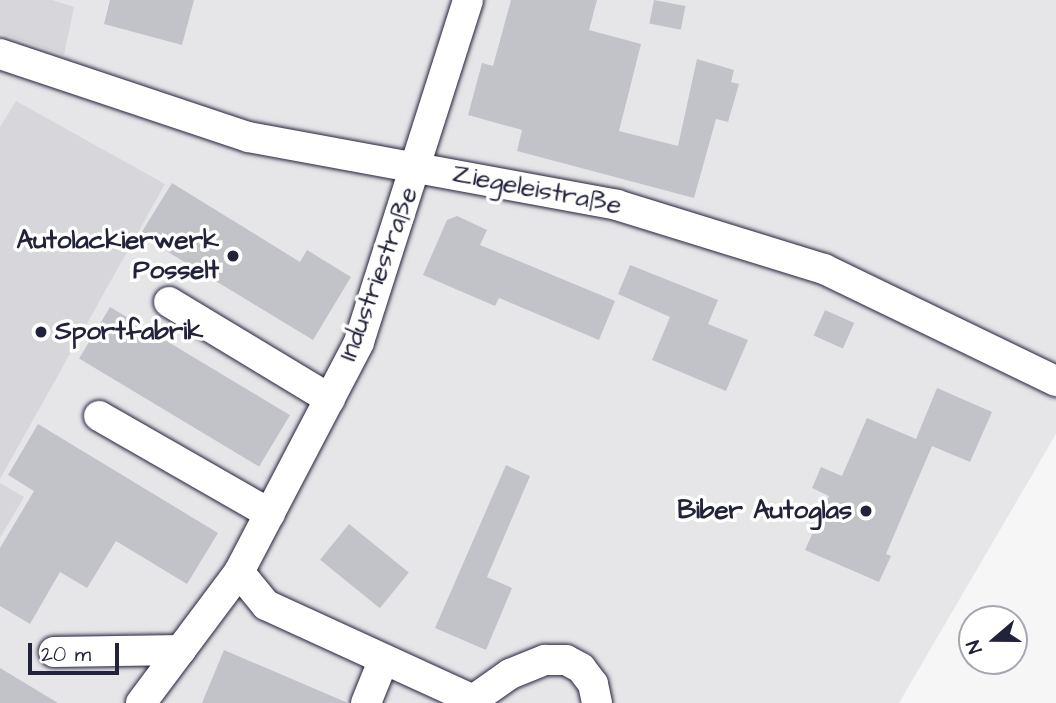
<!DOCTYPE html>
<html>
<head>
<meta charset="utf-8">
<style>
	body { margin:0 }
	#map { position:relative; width:1056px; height:703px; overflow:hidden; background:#f6f6f7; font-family:"Architects Daughter",sans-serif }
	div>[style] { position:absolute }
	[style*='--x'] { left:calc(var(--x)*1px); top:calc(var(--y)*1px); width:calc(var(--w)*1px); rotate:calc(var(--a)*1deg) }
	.built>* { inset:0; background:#e6e6e9 }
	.green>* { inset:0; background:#d7d7db }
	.building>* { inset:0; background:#c2c2c9; transform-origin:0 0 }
	.roads { filter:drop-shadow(0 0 2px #22223b) drop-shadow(0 0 2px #22223b) }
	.minor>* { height:30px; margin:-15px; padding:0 15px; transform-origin:15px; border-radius:15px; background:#fff }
	.dots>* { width:19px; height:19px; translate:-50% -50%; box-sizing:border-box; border:4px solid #fff; border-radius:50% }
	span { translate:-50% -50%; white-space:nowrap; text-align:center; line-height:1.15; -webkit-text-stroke:7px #fff; paint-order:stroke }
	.street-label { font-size:26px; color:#22223b }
	.poi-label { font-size:26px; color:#22223b; font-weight:700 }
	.right { translate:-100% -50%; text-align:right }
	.left { translate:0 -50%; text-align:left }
	.north { position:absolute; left:958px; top:605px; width:70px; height:70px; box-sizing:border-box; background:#fff; border:2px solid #a7a7b1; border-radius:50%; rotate:250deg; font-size:19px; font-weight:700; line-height:28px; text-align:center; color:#22223b }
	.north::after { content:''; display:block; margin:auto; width:24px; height:32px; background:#22223b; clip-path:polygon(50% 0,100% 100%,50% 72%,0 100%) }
	.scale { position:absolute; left:28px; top:643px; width:91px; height:32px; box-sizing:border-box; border:4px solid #22223b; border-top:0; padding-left:9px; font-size:21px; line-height:24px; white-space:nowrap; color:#22223b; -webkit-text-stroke:5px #fff; paint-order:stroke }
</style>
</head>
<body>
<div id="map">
	<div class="built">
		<i style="clip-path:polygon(0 0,1056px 0,1056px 434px,899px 703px,0 703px)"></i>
	</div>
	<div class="green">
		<i style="clip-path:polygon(0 0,52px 0,74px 7px,64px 55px,0 33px)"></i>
		<i style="clip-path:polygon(16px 101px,165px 184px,0 479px,0 127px)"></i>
		<i style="clip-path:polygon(0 483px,24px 497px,0 538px)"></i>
	</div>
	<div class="building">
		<i style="clip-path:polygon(110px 0,194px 0,182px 45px,104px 24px)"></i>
		<i style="clip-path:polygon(511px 0,597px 0,589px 30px,641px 44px,619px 131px,678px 146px,697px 59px,734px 70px,731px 82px,739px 84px,728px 122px,716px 119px,694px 198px,517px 151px,522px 130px,468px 115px,482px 63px,493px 66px)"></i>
		<i style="left:654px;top:0;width:32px;height:24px;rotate:11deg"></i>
		<i style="clip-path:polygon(172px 183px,300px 262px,307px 250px,351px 277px,313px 340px,140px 235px)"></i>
		<i style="clip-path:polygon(457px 216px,487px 230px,480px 245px,615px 301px,599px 340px,499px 298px,495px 306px,423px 275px,447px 220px)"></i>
		<i style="clip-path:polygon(630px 265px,718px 300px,708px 324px,748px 340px,726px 391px,652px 360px,670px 317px,618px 294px)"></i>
		<i style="left:110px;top:307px;width:210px;height:60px;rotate:31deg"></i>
		<i style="left:825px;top:310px;width:32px;height:28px;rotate:24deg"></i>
		<i style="clip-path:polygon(937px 388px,992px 412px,970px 462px,932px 446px,886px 554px,891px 556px,879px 582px,805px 550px,829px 496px,812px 488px,821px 467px,842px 476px,867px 418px,916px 439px)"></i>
		<i style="clip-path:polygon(38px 424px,218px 533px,187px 584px,116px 541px,87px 588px,60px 572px,30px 624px,0 606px,0 548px,34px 491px,8px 475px)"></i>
		<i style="clip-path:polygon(506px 465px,530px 476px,487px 577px,512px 588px,486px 650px,435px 628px)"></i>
		<i style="left:349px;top:524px;width:77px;height:46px;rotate:39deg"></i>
		<i style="clip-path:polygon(224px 650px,348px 703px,202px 703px)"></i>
		<i style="clip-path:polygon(0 668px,58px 703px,0 703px)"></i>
	</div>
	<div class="roads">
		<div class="minor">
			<i style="--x:0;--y:54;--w:262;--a:18.5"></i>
			<i style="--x:248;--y:137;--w:375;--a:10.4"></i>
			<i style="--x:617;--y:205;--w:217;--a:17.2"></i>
			<i style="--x:824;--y:269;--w:258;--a:25.8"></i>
			<i style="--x:169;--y:302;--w:188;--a:31.1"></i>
			<i style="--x:99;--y:416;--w:197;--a:29.8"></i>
			<i style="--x:239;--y:572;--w:43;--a:50.7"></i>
			<i style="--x:266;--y:605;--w:235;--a:24.6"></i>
			<i style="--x:54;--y:652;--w:127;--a:-0.9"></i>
			<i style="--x:473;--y:700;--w:45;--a:-35.1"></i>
			<i style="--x:510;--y:674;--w:38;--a:-22"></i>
			<i style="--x:545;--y:660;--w:21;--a:0"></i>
			<i style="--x:566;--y:660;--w:17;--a:28"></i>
			<i style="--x:581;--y:668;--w:20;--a:53"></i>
			<i style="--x:593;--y:684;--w:19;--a:78"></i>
			<i style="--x:141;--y:703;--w:164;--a:-53.2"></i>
			<i style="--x:239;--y:572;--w:259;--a:-62.4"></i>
			<i style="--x:359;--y:342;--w:359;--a:-72.3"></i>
			<i style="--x:366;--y:703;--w:45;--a:-68"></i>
		</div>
	</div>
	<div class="dots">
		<i style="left:233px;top:256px;background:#22223b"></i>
		<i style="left:41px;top:332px;background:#22223b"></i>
		<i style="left:866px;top:511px;background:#22223b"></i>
	</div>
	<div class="street-label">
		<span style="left:537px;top:190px;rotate:11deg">Ziegeleistraße</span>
		<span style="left:379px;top:274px;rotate:-70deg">Industriestraße</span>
	</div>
	<div class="poi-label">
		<span class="right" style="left:219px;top:256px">Autolackierwerk<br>Posselt</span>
		<span class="left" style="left:55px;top:332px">Sportfabrik</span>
		<span class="right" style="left:852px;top:511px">Biber Autoglas</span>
	</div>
	<div class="north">N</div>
	<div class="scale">20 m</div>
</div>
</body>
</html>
